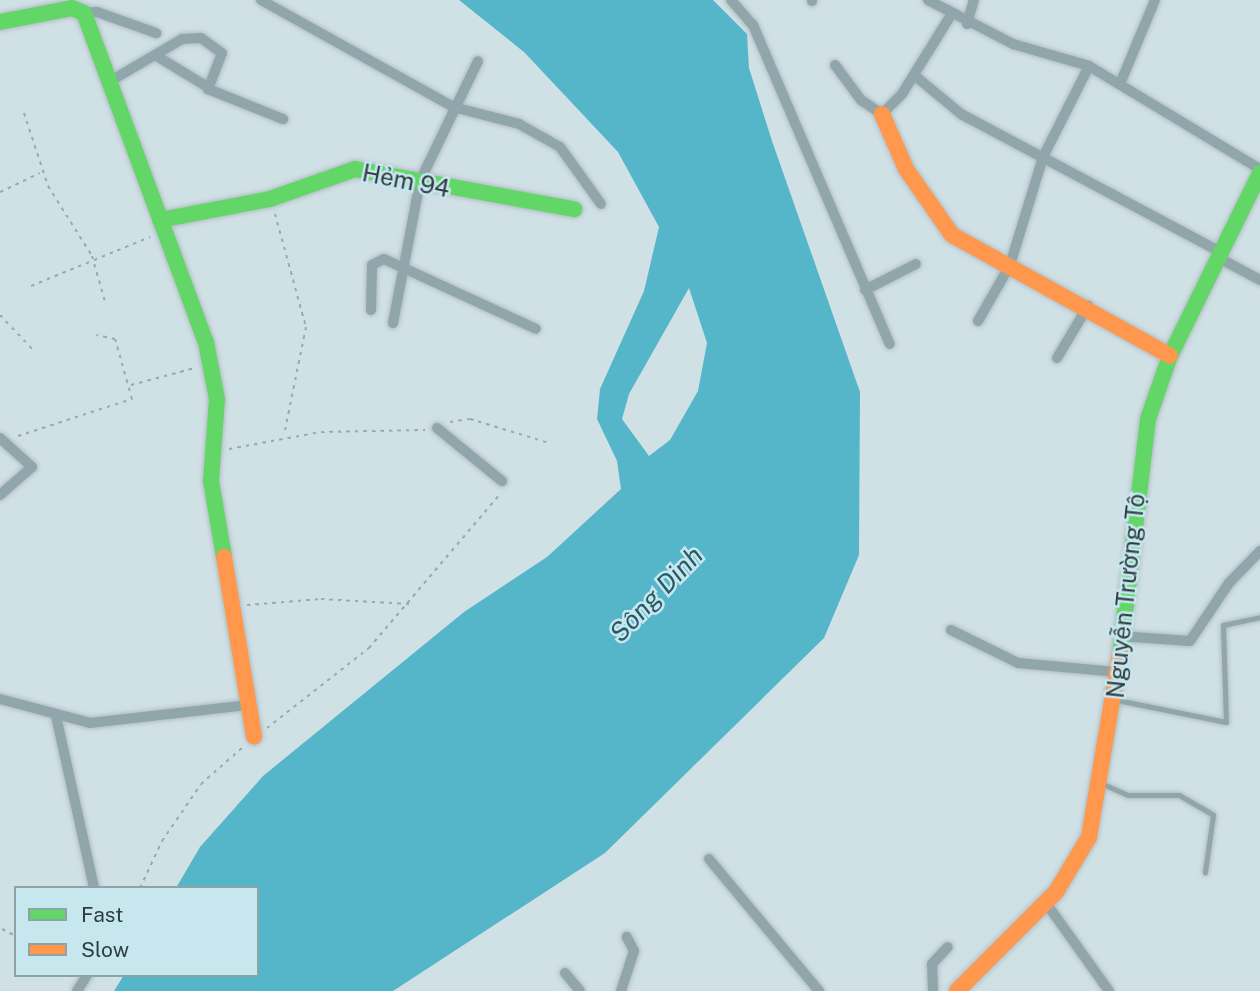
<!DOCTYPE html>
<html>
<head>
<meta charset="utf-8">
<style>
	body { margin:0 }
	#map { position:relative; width:1260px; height:991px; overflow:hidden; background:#d0e1e6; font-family:"Public Sans",sans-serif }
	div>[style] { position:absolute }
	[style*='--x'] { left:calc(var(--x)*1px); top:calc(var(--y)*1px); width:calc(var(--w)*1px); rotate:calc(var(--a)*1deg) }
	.water>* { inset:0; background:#56b6c9 }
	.path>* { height:2px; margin-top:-1px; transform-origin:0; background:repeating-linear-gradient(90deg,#97aaae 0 3.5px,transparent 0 8.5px) }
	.roads { filter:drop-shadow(0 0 2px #b2bfc3) drop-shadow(0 0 2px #b2bfc3) }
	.lane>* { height:5px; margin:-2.5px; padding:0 2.5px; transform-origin:2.5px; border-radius:2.5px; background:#90a6ab }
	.street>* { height:10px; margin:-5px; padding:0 5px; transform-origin:5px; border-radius:5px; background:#90a6ab }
	.fast>* { height:16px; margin:-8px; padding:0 8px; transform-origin:8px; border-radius:8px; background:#63d668 }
	.slow>* { height:16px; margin:-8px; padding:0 8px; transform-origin:8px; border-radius:8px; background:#ff974d }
	span { translate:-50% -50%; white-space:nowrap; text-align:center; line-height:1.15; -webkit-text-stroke:5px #c7e7ef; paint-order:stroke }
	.street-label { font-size:24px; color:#303d40 }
	.water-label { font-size:26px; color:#295b66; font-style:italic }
	.legend { position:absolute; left:14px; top:886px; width:245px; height:91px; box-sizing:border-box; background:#c7e7ef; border:2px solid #8ba3a9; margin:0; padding:9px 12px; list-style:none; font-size:21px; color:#303d40 }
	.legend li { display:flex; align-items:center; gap:14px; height:35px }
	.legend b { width:35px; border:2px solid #8ba3a9 }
</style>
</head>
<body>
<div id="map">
	<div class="water">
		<i style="clip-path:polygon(evenodd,459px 0,713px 0,747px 34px,749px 68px,772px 141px,860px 392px,859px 555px,824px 638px,605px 853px,393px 991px,114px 991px,124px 975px,257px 975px,257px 888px,176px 888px,200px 847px,263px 776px,464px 612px,547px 557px,621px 489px,617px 461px,597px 419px,600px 389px,644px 291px,659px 227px,618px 152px,524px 52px,459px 0,689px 288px,707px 343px,698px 391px,670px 440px,649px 456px,622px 419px,629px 394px,689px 288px)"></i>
	</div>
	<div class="path">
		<i style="--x:24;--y:113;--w:77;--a:71.8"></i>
		<i style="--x:48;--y:186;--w:83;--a:57.8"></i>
		<i style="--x:92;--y:256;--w:51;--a:74.1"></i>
		<i style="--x:0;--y:192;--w:44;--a:-25.4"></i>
		<i style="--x:275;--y:214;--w:117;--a:74.7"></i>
		<i style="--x:306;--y:327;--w:110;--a:101.5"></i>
		<i style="--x:31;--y:286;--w:129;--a:-22.4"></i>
		<i style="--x:0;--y:315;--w:50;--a:46.6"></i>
		<i style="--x:131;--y:385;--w:66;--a:-14.9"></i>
		<i style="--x:450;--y:422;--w:20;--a:-9"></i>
		<i style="--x:470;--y:419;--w:83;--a:16.9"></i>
		<i style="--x:18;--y:436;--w:120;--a:-18"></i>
		<i style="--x:132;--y:399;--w:62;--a:-105.8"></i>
		<i style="--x:115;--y:339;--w:19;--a:-168"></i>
		<i style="--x:229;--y:449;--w:94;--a:-10.5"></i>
		<i style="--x:321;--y:432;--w:104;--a:-1.1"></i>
		<i style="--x:247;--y:605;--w:74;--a:-4.6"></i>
		<i style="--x:321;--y:599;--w:88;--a:3.3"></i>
		<i style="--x:267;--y:728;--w:130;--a:-38.1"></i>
		<i style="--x:369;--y:648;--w:204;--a:-49.6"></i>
		<i style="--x:140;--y:888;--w:52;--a:-64.9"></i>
		<i style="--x:162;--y:841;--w:69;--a:-55.6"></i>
		<i style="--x:201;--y:784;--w:56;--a:-41.4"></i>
		<i style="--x:2;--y:929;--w:16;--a:27"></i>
	</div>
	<div class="roads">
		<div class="lane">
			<i style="--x:1117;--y:700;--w:111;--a:11.4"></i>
			<i style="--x:1226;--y:722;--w:97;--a:-91.8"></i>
			<i style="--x:1223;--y:625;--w:38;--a:-12"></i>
			<i style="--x:1103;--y:784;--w:27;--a:24"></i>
			<i style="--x:1128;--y:795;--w:51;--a:0"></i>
			<i style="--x:1179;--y:795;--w:39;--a:30"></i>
			<i style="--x:1213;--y:815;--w:58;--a:98"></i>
		</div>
		<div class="street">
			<i style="--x:261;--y:0;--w:220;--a:29.1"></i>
			<i style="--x:453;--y:107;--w:68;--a:14.4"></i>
			<i style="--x:519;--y:124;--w:47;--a:29.3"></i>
			<i style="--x:560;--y:147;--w:70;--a:54.3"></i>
			<i style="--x:731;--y:0;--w:33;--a:49"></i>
			<i style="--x:753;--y:25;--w:347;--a:66.8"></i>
			<i style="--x:812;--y:0;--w:1;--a:90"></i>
			<i style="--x:928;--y:0;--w:96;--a:27.4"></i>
			<i style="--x:1013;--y:44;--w:79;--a:16.1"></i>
			<i style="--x:1089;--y:66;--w:200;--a:31.1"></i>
			<i style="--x:84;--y:13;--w:13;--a:-4"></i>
			<i style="--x:97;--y:12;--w:63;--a:19.6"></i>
			<i style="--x:967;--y:24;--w:25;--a:-74"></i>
			<i style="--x:155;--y:55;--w:60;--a:31.3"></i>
			<i style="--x:835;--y:65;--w:44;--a:53.4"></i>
			<i style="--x:861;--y:100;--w:25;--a:34"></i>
			<i style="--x:882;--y:114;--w:28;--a:-45"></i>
			<i style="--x:902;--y:94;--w:93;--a:-58.2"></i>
			<i style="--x:914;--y:75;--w:61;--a:39.7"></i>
			<i style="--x:961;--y:114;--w:294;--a:28"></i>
			<i style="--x:107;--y:83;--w:87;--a:-30.4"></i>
			<i style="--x:182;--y:39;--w:19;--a:-3"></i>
			<i style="--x:201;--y:38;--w:26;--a:36"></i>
			<i style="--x:222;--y:53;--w:39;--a:111"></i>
			<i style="--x:208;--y:89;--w:81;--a:21.8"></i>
			<i style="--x:1120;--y:84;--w:91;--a:-67.4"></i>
			<i style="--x:1219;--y:258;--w:47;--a:28.2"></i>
			<i style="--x:865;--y:290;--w:57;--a:-27"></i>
			<i style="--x:371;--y:310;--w:45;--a:-88.7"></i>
			<i style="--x:372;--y:265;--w:13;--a:-27"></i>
			<i style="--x:384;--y:259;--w:167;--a:24.7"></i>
			<i style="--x:978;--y:321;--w:64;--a:-60.3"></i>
			<i style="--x:1010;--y:265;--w:113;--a:-73"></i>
			<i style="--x:1043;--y:157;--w:102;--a:-63.2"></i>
			<i style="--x:393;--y:323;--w:145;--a:-79.2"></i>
			<i style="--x:420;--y:181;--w:133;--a:-64.2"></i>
			<i style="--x:1057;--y:358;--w:61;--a:-59.2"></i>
			<i style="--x:437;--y:428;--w:84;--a:39.2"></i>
			<i style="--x:0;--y:438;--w:43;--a:42.2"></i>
			<i style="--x:32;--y:467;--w:43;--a:138.8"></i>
			<i style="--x:951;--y:630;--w:75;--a:26.2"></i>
			<i style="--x:1018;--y:663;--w:98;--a:5.2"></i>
			<i style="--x:1119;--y:636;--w:71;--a:4"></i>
			<i style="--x:1190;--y:641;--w:70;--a:-56.1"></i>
			<i style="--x:1229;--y:583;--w:45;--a:-45.9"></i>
			<i style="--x:0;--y:699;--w:93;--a:14.9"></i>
			<i style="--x:90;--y:723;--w:158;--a:-6.5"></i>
			<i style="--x:56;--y:716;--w:176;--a:77.5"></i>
			<i style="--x:709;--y:859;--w:172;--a:50.2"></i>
			<i style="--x:1046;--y:903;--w:108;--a:54.4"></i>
			<i style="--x:565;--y:973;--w:23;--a:50"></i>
			<i style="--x:77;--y:991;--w:19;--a:-58"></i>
			<i style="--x:621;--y:991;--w:42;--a:-72"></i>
			<i style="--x:634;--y:951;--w:16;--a:-117"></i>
			<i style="--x:933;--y:991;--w:27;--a:-92"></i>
			<i style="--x:932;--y:964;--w:23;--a:-47"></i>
		</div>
		<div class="fast">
			<i style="--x:0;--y:22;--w:73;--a:-11"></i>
			<i style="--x:72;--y:8;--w:13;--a:23"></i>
			<i style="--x:84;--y:13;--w:351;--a:69.7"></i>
			<i style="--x:206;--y:342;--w:58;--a:79.1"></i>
			<i style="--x:217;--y:399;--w:82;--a:94.2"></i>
			<i style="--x:211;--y:481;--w:77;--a:80.3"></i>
			<i style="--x:160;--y:220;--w:112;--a:-10.8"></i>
			<i style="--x:270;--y:199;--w:90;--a:-19.4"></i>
			<i style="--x:355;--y:169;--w:223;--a:10.4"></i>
			<i style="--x:1120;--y:654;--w:237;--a:-83.2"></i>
			<i style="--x:1148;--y:419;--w:67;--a:-70.8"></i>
			<i style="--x:1170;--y:356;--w:204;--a:-63.8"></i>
		</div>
		<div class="slow">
			<i style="--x:882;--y:114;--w:60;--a:66.4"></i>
			<i style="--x:906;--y:169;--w:80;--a:55.1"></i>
			<i style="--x:952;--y:235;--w:249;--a:29"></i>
			<i style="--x:224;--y:557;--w:182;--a:80.5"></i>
			<i style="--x:957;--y:991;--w:140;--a:-45"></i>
			<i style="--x:1056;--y:892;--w:64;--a:-59"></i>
			<i style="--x:1089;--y:837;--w:186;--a:-80.4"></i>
		</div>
	</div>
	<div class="street-label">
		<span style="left:406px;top:181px;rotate:11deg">Hẻm 94</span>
		<span style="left:1126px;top:596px;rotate:-84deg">Nguyễn Trường Tộ</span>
	</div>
	<div class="water-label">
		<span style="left:656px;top:594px;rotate:-46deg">Sông Dinh</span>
	</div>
	<ul class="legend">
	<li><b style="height:9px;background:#63d668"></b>Fast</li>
	<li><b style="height:9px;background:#ff974d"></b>Slow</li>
	</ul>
</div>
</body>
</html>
